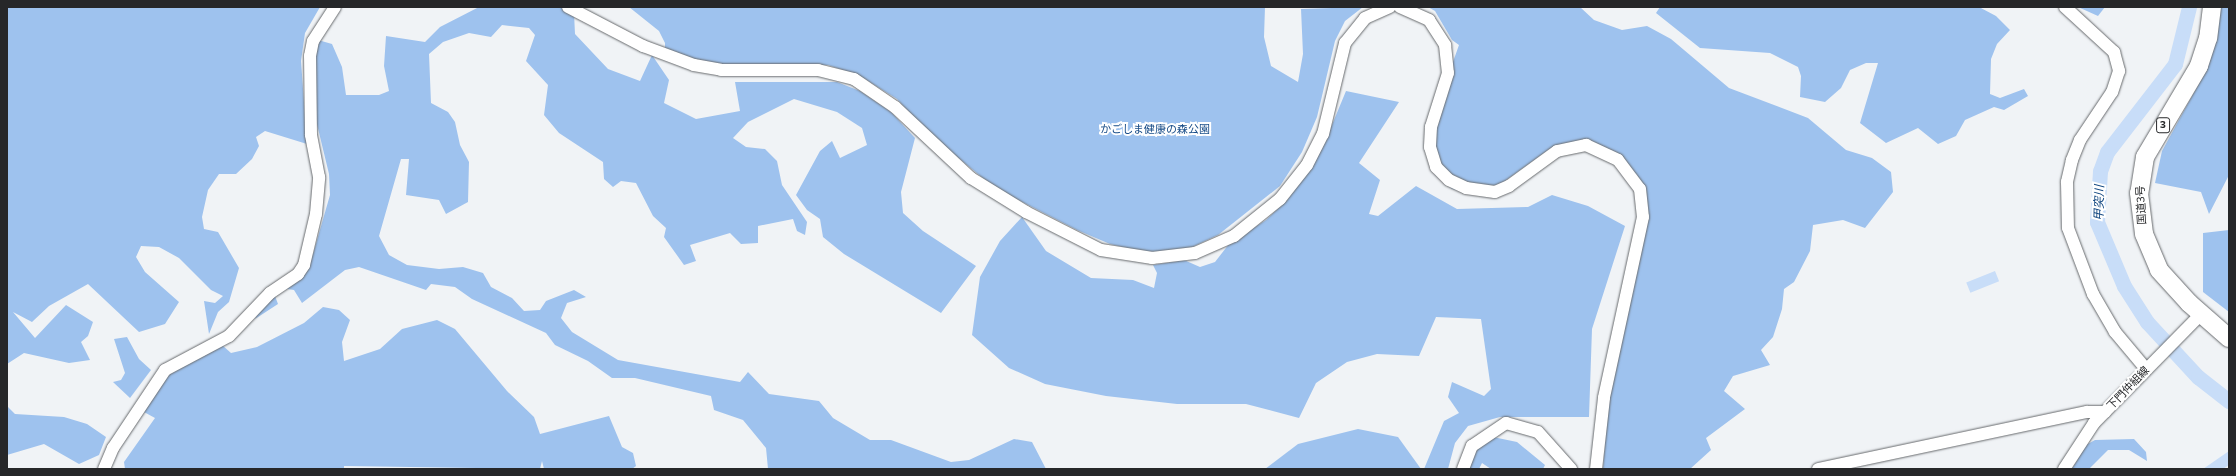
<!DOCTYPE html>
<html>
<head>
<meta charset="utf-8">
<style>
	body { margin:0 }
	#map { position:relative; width:2236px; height:476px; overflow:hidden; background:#f0f3f6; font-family:Commissioner,"Noto Sans JP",sans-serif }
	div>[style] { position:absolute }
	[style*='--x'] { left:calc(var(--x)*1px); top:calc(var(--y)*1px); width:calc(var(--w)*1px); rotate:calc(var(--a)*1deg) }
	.green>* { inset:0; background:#9ec2ee }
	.water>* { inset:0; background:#c8ddf8; transform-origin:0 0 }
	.river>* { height:15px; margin:-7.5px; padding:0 7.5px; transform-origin:7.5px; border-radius:7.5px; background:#c8ddf8 }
	.roads { filter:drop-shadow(0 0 1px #676a6d) drop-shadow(0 0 1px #676a6d) }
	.minor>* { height:12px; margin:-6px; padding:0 6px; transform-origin:6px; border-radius:6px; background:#fff }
	.highway>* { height:18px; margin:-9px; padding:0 9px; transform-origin:9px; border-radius:9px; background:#fff }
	span { translate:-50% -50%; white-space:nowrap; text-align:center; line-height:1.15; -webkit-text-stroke:4px #fff; paint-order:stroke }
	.shield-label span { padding:1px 3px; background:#fff; border:1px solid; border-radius:3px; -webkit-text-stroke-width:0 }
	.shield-label { font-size:10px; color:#262729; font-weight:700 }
	.park-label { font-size:11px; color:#194d88 }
	.street-label { font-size:11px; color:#262729 }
	.water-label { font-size:12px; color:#104680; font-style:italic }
	.frame { position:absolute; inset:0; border:8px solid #262729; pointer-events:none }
</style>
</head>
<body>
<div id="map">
	<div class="green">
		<i style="clip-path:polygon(7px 7px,320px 7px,305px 33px,301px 61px,307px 144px,265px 131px,256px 137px,259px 146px,252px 159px,236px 174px,219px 174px,208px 190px,202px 217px,204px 229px,218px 232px,239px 268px,229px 302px,218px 312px,209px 334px,204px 301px,215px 303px,223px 296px,211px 290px,179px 258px,159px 247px,141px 246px,136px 257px,145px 272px,179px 302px,165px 324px,139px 332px,88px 284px,49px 306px,32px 322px,13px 312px,35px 338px,66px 305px,93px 322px,88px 336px,81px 342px,90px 360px,69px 363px,24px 353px,7px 364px)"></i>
		<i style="clip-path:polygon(479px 7px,562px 7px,574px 13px,575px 34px,608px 69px,640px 81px,652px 55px,669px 80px,664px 103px,696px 119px,740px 111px,735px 82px,837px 82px,860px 91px,891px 112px,915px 138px,901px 192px,903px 213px,923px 231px,976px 266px,941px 313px,844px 254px,823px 237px,820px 219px,807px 210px,796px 195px,820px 151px,832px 141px,840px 158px,867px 145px,862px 128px,837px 112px,794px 99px,748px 122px,733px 138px,746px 147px,765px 149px,777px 161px,782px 185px,807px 222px,805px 235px,797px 231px,793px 219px,758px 226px,758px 243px,741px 244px,730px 233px,690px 245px,696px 261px,684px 265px,664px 237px,666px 228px,653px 216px,636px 183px,621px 181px,613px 187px,604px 179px,603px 162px,559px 133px,544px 115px,548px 85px,526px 61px,535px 35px,529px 28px,502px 25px,491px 37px,469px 33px,443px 42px,429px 54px,431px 103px,448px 112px,455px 122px,460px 145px,469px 162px,468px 202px,446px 214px,439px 200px,406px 195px,409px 159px,401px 159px,379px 236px,389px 255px,407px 265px,439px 269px,463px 267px,483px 273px,491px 287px,512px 298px,524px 311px,540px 310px,546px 301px,574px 290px,586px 297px,567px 303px,561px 318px,572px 332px,618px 360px,740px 382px,748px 372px,769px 394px,819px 401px,833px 418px,870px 440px,891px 440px,951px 462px,969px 460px,1014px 439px,1032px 442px,1046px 469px,768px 469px,766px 448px,743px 420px,714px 410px,711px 396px,635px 378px,612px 378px,588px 361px,555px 345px,546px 333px,472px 299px,455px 287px,431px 284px,426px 290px,359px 267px,345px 270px,302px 303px,294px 290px,287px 289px,275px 296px,278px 304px,255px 319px,260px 309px,313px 254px,330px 195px,329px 174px,315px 116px,312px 65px,318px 40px,332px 44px,342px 67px,346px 95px,379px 95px,389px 91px,384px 66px,386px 36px,425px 42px,440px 27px)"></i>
		<i style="clip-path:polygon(629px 7px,1265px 7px,1264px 37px,1271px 66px,1298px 82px,1303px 54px,1301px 9px,1363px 7px,1345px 21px,1335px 41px,1317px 117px,1302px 152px,1280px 186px,1218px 235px,1190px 248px,1151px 254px,1110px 244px,1077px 230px,995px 188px,928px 133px,897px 99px,860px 76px,828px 65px,792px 65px,748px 73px,665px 60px,665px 43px,659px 31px)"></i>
		<i style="clip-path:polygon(1428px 7px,1580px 7px,1594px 20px,1622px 30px,1647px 26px,1671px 39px,1729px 88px,1808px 118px,1846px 150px,1872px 158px,1891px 172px,1893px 192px,1865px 228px,1843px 220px,1813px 225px,1810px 251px,1794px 282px,1784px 289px,1782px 309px,1773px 337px,1761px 350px,1770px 365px,1733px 376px,1724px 391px,1745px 409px,1706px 438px,1711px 450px,1690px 469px,1603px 469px,1614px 325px,1639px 221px,1634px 185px,1613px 152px,1568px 143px,1548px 150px,1502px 183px,1470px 193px,1452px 189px,1435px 175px,1429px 160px,1428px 132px,1459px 45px,1452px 40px,1435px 11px)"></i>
		<i style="clip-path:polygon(1660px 7px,1979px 7px,1996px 16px,2010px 30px,1997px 44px,1991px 59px,1990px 94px,2000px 98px,2024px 89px,2028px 96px,2004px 110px,1994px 107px,1965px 120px,1956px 136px,1938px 144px,1918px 128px,1886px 143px,1860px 123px,1878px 63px,1866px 63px,1850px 70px,1841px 88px,1825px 102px,1800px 97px,1801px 76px,1798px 67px,1770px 53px,1700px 48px,1656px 13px)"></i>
		<i style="clip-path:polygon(2078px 7px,2105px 7px,2098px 16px)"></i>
		<i style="clip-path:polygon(2218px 7px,2229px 7px,2229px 175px,2209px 214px,2201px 192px,2155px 183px,2162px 151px,2203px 76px)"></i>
		<i style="clip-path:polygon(1346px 91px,1399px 102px,1359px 163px,1380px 180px,1369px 214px,1378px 216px,1416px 186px,1457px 209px,1528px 207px,1552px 195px,1588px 206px,1625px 226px,1592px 329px,1589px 417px,1500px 417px,1468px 426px,1455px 443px,1448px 469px,1424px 469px,1444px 421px,1459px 413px,1448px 397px,1452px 382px,1484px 396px,1491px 389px,1481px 319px,1436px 317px,1419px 356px,1377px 354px,1347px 362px,1316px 383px,1299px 418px,1246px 404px,1177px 404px,1106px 396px,1045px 384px,1009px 368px,972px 335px,980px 277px,1000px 241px,1022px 217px,1046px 251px,1091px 278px,1133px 280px,1154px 288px,1157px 273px,1153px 265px,1184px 260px,1200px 267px,1215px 262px,1229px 244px,1266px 220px,1288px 199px,1322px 149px)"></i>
		<i style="clip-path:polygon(2229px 230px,2229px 312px,2203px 292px,2203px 233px)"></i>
		<i style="clip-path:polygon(323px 307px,339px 310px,350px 320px,342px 342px,344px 361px,380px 349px,402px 329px,437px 320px,455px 329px,507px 391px,534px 417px,540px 434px,609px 416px,622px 447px,633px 453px,636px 466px,632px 469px,544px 469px,542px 461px,540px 469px,344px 466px,344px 469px,125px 469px,124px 462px,155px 418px,144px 412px,166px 375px,222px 345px,231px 353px,257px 347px,304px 323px)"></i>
		<i style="clip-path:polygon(127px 337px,139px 359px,151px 370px,130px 398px,113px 382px,121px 380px,125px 373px,114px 339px)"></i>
		<i style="clip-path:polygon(7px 383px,8px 407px,15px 414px,64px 417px,87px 424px,106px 437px,99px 455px,79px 464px,44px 444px,7px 455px)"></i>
		<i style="clip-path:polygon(1358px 429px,1398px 437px,1421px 469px,1265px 469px,1298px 444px)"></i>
		<i style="clip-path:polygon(1493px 437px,1517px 442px,1545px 465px,1543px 469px,1491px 469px,1482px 463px,1479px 469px,1464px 469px,1475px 448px)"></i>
		<i style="clip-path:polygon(2134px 439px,2146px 452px,2147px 461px,2129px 450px,2108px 450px,2089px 469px,2072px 469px,2086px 445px,2095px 440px)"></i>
	</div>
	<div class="water">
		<i style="left:1995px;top:271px;width:11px;height:31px;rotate:68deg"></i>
		<i style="clip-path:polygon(2229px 451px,2229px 465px,2223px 469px,2203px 469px)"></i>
	</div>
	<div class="river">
		<i style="--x:2189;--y:7;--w:59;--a:103.8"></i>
		<i style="--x:2175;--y:64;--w:111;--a:127.7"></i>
		<i style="--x:2107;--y:152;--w:20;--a:110"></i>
		<i style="--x:2100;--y:171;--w:51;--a:93.4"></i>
		<i style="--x:2097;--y:222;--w:69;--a:67.1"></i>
		<i style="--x:2124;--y:286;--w:43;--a:57.4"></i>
		<i style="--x:2147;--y:322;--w:75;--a:47.2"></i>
		<i style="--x:2198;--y:377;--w:39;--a:38"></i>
	</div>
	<div class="roads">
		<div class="minor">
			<i style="--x:568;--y:7;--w:85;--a:27.5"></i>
			<i style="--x:643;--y:46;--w:54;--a:20.4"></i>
			<i style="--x:694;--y:65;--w:27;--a:10"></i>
			<i style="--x:721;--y:70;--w:97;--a:0"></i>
			<i style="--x:818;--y:70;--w:37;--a:14"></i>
			<i style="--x:854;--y:79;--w:50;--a:34.3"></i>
			<i style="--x:895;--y:107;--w:104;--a:43.1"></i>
			<i style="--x:971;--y:178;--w:65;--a:31.7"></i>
			<i style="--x:1026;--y:212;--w:84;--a:26.9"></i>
			<i style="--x:1101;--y:250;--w:52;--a:8.9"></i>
			<i style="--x:1152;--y:258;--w:43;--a:-6.6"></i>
			<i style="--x:1195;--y:253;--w:43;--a:-23.6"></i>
			<i style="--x:1234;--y:236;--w:59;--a:-38.8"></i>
			<i style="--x:1280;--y:199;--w:43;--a:-51.5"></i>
			<i style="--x:1307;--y:165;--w:35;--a:-63"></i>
			<i style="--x:1323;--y:134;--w:94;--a:-76.4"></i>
			<i style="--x:1345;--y:43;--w:32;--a:-51"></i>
			<i style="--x:1365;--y:18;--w:27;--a:-24"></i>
			<i style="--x:1400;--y:7;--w:32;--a:24"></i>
			<i style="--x:1429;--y:20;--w:30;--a:57"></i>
			<i style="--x:1445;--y:45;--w:28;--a:84"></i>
			<i style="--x:1448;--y:73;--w:57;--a:107.5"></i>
			<i style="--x:1431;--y:127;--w:20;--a:93"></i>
			<i style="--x:1430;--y:147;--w:21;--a:73"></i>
			<i style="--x:1436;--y:167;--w:18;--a:45"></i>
			<i style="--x:1449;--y:180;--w:19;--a:25"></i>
			<i style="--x:1466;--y:188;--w:29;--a:8"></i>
			<i style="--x:1495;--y:192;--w:15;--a:-23"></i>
			<i style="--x:1509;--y:186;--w:59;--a:-36.1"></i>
			<i style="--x:1557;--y:151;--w:30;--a:-12"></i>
			<i style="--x:1586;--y:145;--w:35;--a:25"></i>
			<i style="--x:1618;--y:160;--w:36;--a:53"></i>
			<i style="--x:1640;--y:189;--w:28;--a:84"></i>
			<i style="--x:1643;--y:217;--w:185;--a:102.2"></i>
			<i style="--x:1604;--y:398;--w:71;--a:96.4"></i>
			<i style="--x:2065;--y:7;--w:67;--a:42.6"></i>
			<i style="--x:2114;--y:52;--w:20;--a:75"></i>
			<i style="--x:2119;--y:71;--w:22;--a:108"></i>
			<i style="--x:2112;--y:92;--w:58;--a:123.7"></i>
			<i style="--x:2080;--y:140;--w:22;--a:112"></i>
			<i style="--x:2072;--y:160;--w:23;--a:103"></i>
			<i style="--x:2067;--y:182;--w:46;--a:88.8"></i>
			<i style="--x:2068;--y:228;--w:71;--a:69.3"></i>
			<i style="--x:2093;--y:294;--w:44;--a:59.9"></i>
			<i style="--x:2115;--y:332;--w:48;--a:50"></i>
			<i style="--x:104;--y:469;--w:23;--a:-67"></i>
			<i style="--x:113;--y:448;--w:94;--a:-56.3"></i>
			<i style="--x:165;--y:370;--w:72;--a:-28"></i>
			<i style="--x:229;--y:336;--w:59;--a:-46.4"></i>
			<i style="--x:270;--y:293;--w:34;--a:-34"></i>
			<i style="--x:298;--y:274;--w:11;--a:-56"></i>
			<i style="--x:304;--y:265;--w:52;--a:-76.8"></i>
			<i style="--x:316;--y:214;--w:37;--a:-85"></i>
			<i style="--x:319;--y:177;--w:43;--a:-100.8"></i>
			<i style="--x:311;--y:135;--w:79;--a:-90.7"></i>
			<i style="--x:310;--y:56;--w:15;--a:-79"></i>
			<i style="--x:313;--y:41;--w:40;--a:-57.1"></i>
			<i style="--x:1463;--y:469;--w:25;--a:-69"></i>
			<i style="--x:1472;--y:446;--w:41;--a:-34.1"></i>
			<i style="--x:1506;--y:423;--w:33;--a:16"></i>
			<i style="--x:1538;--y:432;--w:50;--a:48.3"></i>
			<i style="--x:1818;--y:469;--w:275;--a:-12"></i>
			<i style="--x:2087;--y:412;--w:18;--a:0"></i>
			<i style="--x:2064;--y:469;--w:55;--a:-56.9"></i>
			<i style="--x:2094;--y:423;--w:151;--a:-45.5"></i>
		</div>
		<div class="highway">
			<i style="--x:2212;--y:7;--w:31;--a:97"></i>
			<i style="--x:2208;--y:38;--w:29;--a:108"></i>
			<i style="--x:2199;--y:66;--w:106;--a:120.7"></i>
			<i style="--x:2145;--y:157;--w:36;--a:99"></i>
			<i style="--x:2139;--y:193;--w:41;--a:83"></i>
			<i style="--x:2144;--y:234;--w:39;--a:67"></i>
			<i style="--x:2159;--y:270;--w:45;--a:47.7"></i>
			<i style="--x:2189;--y:303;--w:53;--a:41.2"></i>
		</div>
	</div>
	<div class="shield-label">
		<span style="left:2163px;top:125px">3</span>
	</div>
	<div class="park-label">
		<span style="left:1155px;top:129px">かごしま健康の森公園</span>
	</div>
	<div class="street-label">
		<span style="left:2141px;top:205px;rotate:-93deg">国道3号</span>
		<span style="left:2128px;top:388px;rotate:-46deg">下門仲組線</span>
	</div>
	<div class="water-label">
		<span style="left:2099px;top:203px;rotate:-89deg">甲突川</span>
	</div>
	<div class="frame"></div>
</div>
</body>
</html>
